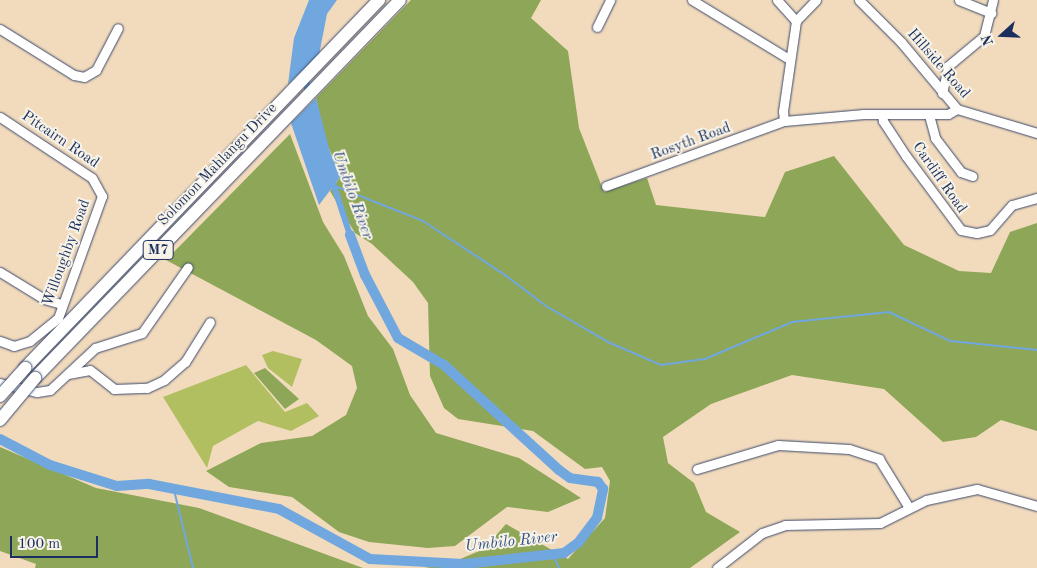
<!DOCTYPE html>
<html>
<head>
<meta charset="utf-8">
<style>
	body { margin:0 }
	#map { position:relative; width:1037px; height:568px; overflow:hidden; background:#f2dbbd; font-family:"Old Standard TT",serif }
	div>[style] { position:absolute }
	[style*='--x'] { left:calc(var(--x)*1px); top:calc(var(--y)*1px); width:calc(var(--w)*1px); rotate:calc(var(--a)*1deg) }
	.green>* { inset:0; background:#b2bf61 }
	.forest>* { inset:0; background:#8da657 }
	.water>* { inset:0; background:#71a7df }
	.stream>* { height:2px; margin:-1px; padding:0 1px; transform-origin:1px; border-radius:1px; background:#71a7df }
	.canal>* { height:6px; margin:-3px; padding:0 3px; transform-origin:3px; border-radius:3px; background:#71a7df }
	.river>* { height:10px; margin:-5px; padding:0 5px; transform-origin:5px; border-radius:5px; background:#71a7df }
	.roads { filter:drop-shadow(0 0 1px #3b496c) drop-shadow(0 0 1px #3b496c) }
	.minor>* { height:9px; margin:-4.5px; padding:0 4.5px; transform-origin:4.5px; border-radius:4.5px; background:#fff }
	.highway>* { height:12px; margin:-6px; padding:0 6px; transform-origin:6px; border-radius:6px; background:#fff }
	.bridges { filter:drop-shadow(0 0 1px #3b496c) drop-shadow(0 0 1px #3b496c) }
	.highway-bridge>* { height:12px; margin:-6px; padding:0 6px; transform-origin:6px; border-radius:6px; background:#fff }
	span { translate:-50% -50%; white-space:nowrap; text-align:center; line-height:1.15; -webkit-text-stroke:4px #f7f3e8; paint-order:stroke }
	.shield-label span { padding:1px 4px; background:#f7f3e8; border:1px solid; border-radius:4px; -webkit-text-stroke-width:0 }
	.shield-label { font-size:14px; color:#1b2f5e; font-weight:700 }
	.street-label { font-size:15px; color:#1b2f5e }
	.water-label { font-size:16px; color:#355385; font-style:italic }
	.north { position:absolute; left:977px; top:10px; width:50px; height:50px; -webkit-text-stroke:4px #f7f3e8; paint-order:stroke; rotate:250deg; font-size:14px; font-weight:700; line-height:20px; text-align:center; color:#1b2f5e }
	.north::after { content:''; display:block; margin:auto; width:18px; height:22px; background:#1b2f5e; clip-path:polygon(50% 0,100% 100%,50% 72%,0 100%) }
	.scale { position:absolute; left:10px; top:536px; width:88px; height:22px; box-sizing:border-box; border:2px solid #1b2f5e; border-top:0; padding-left:6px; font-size:15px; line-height:18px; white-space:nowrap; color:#1b2f5e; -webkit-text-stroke:4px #f7f3e8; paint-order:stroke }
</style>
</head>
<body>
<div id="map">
	<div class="green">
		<i style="clip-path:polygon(273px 351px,302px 359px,292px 387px,268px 368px,262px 355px)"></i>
		<i style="clip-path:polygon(246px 365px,285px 412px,307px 403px,319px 416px,291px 431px,258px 421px,213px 446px,207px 468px,163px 397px)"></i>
	</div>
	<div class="forest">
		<i style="clip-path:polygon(411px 0,541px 0,531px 18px,568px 51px,579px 128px,604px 192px,647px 178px,656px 205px,765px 217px,785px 172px,834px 156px,904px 245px,959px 271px,991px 273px,1010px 232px,1037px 223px,1037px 431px,1001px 420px,976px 437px,943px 442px,884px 389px,792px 375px,711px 404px,663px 437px,668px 463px,694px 483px,706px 512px,740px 532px,690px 568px,424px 568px,446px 565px,484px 549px,506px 524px,568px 559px,605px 518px,610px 481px,602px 467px,585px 469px,533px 431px,458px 419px,444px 408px,430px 376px,428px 303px,413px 282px,372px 244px,355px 233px,330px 191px,341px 176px,326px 142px,316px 98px)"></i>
		<i style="clip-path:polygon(290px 134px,323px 222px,344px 256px,368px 316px,393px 349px,410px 395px,436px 433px,519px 458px,581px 498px,548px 512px,507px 507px,455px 546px,428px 548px,369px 542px,339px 532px,292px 497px,229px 487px,206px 471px,261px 443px,312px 436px,346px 415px,357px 388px,352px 366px,316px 340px,166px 260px)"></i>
		<i style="clip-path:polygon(265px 368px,299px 399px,285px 409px,254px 373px)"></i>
		<i style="clip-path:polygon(0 447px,96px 488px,199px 508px,363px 568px,35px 568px,36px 564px,0 551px)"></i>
	</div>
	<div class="water">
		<i style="clip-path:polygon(309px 0,337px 0,327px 14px,319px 55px,288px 84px,294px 38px)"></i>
		<i style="clip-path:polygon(316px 98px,330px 152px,341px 176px,319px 205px,291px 123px)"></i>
	</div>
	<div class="stream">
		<i style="--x:335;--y:186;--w:95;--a:21.7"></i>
		<i style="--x:423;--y:221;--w:98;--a:33.4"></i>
		<i style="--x:505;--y:275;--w:51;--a:37.1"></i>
		<i style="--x:546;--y:306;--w:72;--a:30.1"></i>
		<i style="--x:608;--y:342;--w:58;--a:23.5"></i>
		<i style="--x:661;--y:365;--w:44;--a:-7.8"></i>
		<i style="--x:705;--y:359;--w:95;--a:-23"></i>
		<i style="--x:792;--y:322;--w:98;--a:-5.9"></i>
		<i style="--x:889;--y:312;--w:68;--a:25.4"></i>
		<i style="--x:950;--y:341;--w:87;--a:5.9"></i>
		<i style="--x:174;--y:490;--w:80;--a:76.3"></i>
		<i style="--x:553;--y:555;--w:14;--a:65"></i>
	</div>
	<div class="canal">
		<i style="--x:306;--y:59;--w:37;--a:88"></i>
		<i style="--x:331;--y:177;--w:61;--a:71.9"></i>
	</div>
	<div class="river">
		<i style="--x:0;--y:439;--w:56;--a:27.5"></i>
		<i style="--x:50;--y:465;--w:70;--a:17.4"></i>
		<i style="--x:117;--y:486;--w:32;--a:-4"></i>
		<i style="--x:149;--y:484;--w:132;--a:10.9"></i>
		<i style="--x:279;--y:509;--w:104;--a:28.8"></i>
		<i style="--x:370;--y:559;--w:94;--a:3"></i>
		<i style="--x:464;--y:564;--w:101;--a:-6.3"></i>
		<i style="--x:564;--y:553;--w:17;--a:-36"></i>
		<i style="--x:578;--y:543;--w:31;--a:-53"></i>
		<i style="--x:597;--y:518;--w:30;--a:-78"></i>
		<i style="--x:603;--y:489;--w:9;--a:-126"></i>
		<i style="--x:598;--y:482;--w:28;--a:-172"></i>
		<i style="--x:570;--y:478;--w:14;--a:-144"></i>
		<i style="--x:559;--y:470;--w:156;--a:-137.6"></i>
		<i style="--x:444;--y:365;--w:53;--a:-149.6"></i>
		<i style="--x:398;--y:338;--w:71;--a:-117.6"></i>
		<i style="--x:365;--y:275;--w:43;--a:-110.6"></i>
	</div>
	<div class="roads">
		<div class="minor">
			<i style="--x:692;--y:0;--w:114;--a:31.3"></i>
			<i style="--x:777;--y:0;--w:28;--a:48"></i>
			<i style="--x:816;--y:0;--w:29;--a:134"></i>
			<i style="--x:796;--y:21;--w:91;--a:98.2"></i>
			<i style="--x:783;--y:111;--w:10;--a:84"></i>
			<i style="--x:784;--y:121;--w:80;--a:-5"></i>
			<i style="--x:864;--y:114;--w:84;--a:0"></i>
			<i style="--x:948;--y:114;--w:10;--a:-29"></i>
			<i style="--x:859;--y:0;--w:59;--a:45"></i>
			<i style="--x:901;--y:42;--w:87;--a:50.1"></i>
			<i style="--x:957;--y:109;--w:84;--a:16.7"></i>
			<i style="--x:959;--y:0;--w:35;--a:22"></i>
			<i style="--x:597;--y:27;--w:30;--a:-64"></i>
			<i style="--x:0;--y:29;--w:87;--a:31.9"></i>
			<i style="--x:74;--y:75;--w:10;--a:11"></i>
			<i style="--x:84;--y:77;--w:14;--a:-30"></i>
			<i style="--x:96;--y:70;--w:47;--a:-62.4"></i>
			<i style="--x:942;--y:93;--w:28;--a:-77"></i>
			<i style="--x:948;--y:66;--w:47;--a:-39.8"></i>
			<i style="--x:984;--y:36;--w:37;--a:-76"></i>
			<i style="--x:882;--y:115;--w:6;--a:81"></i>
			<i style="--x:883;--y:121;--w:42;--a:56.7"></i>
			<i style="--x:906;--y:156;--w:92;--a:53.4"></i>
			<i style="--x:961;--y:230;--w:16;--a:11"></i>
			<i style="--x:977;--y:233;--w:13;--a:-13"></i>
			<i style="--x:990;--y:230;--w:33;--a:-49"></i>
			<i style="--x:1012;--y:205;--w:26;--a:-16"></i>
			<i style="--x:929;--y:115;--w:24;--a:75"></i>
			<i style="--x:935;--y:138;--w:43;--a:52.6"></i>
			<i style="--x:961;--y:172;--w:12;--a:20"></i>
			<i style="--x:0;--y:117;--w:110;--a:33.5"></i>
			<i style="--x:92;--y:178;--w:21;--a:61"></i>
			<i style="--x:102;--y:196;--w:130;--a:109.8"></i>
			<i style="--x:58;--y:318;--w:36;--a:141"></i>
			<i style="--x:30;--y:341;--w:17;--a:163"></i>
			<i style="--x:14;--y:346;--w:15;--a:-160"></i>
			<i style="--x:606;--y:186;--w:189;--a:-20.1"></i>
			<i style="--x:0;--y:272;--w:52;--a:31.5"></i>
			<i style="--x:44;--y:299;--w:18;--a:16"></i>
			<i style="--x:68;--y:374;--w:22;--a:-10"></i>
			<i style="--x:90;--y:370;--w:31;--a:38"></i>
			<i style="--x:114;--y:389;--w:33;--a:-2"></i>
			<i style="--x:147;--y:388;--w:19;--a:-25"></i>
			<i style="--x:164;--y:380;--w:28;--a:-41"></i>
			<i style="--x:185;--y:362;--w:47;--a:-58"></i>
			<i style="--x:0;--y:383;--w:38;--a:14"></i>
			<i style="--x:37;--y:392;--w:13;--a:-9"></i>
			<i style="--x:50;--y:390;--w:62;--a:-43"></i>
			<i style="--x:95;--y:348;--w:49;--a:-17.7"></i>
			<i style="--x:142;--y:333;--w:80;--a:-55.1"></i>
			<i style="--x:697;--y:469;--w:84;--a:-16.5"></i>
			<i style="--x:778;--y:445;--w:71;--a:3.2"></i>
			<i style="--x:849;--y:449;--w:32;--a:18"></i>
			<i style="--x:879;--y:459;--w:55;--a:58.3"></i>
			<i style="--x:717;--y:568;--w:57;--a:-37.9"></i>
			<i style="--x:762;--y:533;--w:24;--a:-19"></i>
			<i style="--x:785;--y:525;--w:95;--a:-1.2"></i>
			<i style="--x:880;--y:523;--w:51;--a:-26.6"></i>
			<i style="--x:926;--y:500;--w:52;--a:-12.2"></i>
			<i style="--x:977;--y:489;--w:62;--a:15.8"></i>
		</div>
		<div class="highway">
			<i style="--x:25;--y:368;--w:511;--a:-46.11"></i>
			<i style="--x:35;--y:378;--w:525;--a:-46"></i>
		</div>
	</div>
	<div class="bridges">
		<div class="highway-bridge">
			<i style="--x:0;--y:396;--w:38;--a:-48"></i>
			<i style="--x:0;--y:420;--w:55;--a:-50.2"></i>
		</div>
	</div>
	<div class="shield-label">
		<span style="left:158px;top:250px">M7</span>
	</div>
	<div class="street-label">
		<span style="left:938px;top:64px;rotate:49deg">Hillside Road</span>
		<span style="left:60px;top:140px;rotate:34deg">Pitcairn Road</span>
		<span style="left:691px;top:142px;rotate:-20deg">Rosyth Road</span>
		<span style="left:218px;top:165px;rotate:-46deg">Solomon Mahlangu Drive</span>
		<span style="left:939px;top:178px;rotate:55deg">Cardiff Road</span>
		<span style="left:67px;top:253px;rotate:-70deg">Willoughby Road</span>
	</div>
	<div class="water-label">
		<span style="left:352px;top:195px;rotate:70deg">Umbilo River</span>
		<span style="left:511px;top:542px;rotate:-6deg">Umbilo River</span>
	</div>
	<div class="north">N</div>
	<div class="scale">100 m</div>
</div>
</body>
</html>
